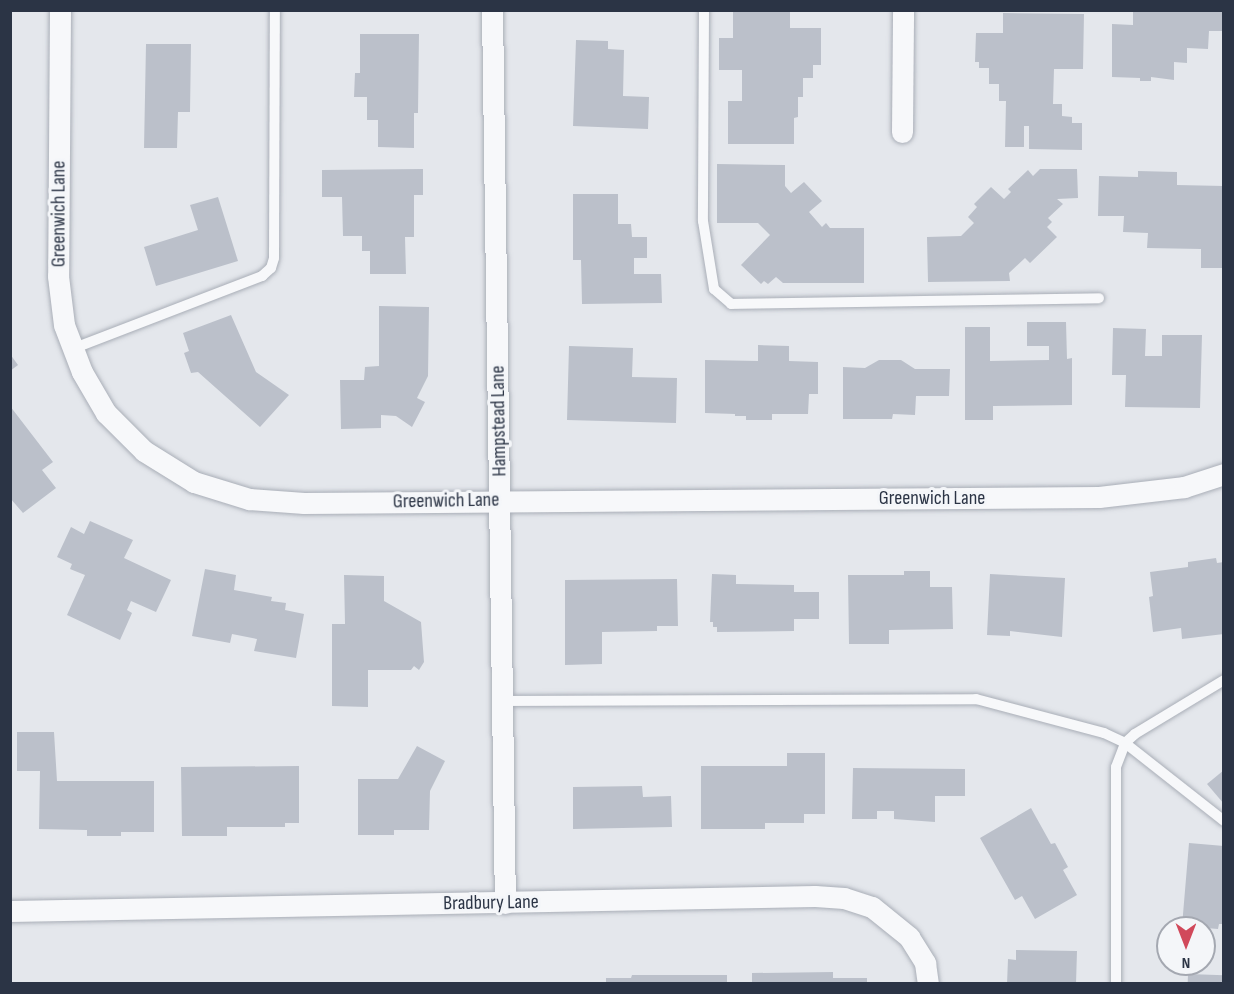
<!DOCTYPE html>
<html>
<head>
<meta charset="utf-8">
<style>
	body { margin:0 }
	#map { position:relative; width:1234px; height:994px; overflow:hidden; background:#e4e7ec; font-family:"Sofia Sans Condensed",sans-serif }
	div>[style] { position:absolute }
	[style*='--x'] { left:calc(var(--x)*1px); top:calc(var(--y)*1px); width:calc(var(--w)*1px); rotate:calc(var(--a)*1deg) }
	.building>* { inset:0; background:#bbc0ca; transform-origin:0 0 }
	.roads { filter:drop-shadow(0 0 2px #a9aeb7) drop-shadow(0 0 2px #a9aeb7) }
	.service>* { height:10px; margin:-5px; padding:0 5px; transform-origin:5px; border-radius:5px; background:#f7f8fa }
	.minor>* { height:21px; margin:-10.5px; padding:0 10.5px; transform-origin:10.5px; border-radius:10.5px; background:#f7f8fa }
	span { translate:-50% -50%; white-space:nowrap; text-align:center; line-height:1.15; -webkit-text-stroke:6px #f4f6f9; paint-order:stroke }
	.street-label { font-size:20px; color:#2b3445 }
	.frame { position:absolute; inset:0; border:12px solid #2b3445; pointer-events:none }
	.north { position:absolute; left:1156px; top:916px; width:60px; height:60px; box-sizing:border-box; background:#f4f6f9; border:2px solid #a4a8b1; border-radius:50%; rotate:180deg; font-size:16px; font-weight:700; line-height:24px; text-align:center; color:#2b3445 }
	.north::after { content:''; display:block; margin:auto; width:21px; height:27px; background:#d1495b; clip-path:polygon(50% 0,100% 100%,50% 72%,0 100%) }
</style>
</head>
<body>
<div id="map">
	<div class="building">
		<i style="clip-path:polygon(1133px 10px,1224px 10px,1224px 31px,1209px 31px,1208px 49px,1187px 48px,1187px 63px,1174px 62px,1174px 80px,1151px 77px,1151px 81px,1140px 81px,1140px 78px,1112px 77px,1112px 24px,1133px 25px)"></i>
		<i style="clip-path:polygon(733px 12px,790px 12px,790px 28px,821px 28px,821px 65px,813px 65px,813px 78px,803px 78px,803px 97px,798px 97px,798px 117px,794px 118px,794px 144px,728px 144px,728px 101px,742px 101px,742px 70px,719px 70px,719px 38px,733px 38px)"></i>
		<i style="clip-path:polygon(1003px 13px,1084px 14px,1083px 69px,1054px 69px,1053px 104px,1062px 104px,1062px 116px,1072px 117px,1072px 123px,1082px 123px,1082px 150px,1029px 149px,1029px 126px,1024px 126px,1024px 147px,1005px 147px,1006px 101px,999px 101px,999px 84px,989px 84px,989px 68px,979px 68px,979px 62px,975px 62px,976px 33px,1003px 33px)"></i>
		<i style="clip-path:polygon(360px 34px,419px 34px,418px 113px,414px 113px,414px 148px,378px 147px,378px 120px,367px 120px,367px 97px,354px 97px,355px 73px,360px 73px)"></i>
		<i style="clip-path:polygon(576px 40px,608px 41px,608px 49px,624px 50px,623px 96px,649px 97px,648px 129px,573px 126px)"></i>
		<i style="clip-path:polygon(146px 44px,191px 44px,190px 112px,178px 112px,177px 148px,144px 148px)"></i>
		<i style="clip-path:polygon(717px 164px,785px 165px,785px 186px,791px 193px,804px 182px,822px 201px,809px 212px,822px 227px,826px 223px,830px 228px,864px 228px,864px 283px,783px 283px,776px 277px,768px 284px,764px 281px,761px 284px,741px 265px,770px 235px,758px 223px,717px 223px)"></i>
		<i style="clip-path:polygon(423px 169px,423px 195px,414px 195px,414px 237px,405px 237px,406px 274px,370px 274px,370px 251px,362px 251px,362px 236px,343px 236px,342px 197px,322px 197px,322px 170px)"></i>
		<i style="clip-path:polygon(1040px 169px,1077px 169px,1078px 198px,1057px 199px,1063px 204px,1048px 218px,1052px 222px,1047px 227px,1057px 237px,1030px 263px,1025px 258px,1009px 273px,1010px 281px,928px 282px,927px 237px,961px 236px,974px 223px,968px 217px,977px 207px,974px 204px,991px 187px,1004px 199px,1011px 192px,1008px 189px,1028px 170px,1033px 176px)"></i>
		<i style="clip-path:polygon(1138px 171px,1177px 172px,1177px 185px,1224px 186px,1224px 268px,1201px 268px,1201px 249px,1147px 248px,1148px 233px,1123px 232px,1124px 216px,1098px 216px,1099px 176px,1138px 177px)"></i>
		<i style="clip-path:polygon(573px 194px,618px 194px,618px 224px,631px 224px,632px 237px,647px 237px,647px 258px,634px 258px,634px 274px,661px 274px,662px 303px,582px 304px,581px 260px,573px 260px)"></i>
		<i style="clip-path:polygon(218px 197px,238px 261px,156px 286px,144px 247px,198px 230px,190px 205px)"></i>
		<i style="clip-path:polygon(379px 306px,429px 307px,428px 376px,417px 398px,425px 402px,412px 427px,396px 416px,381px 415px,381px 428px,341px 429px,340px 380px,364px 380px,365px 367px,379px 366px)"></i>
		<i style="clip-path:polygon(231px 315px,256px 372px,289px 395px,260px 427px,198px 372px,191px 373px,184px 353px,189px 351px,183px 333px)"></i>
		<i style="clip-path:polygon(1027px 322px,1066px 322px,1067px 359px,1072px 358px,1072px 405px,993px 406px,993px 420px,965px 420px,965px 327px,990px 327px,990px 361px,1049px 360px,1049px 346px,1027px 346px)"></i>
		<i style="clip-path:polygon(1113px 328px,1146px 329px,1145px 356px,1162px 356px,1162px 335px,1202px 335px,1200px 408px,1125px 407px,1126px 375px,1112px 375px)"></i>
		<i style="clip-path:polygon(758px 345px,789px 346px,789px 361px,818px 362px,818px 394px,809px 394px,808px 414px,772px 414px,772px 420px,746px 420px,746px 416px,735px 416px,735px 414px,705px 413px,705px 360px,758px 361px)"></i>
		<i style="clip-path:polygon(569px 346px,633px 348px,632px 377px,677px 378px,676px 423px,567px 420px)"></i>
		<i style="clip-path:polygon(10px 354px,18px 365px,10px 371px)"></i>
		<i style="clip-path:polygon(879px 360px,901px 360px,915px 369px,950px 369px,949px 396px,916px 396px,915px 415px,893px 414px,892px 419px,843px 419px,843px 367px,865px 368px)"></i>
		<i style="clip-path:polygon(10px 406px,53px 462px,42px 470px,56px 488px,23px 513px,10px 498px)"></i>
		<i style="clip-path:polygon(90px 521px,133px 540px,124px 558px,171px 580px,156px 612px,131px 601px,127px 610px,132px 613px,120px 640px,67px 615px,85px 575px,70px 569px,72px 564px,57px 557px,71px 527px,84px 534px)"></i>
		<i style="clip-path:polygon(1216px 558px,1217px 563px,1224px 562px,1224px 634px,1182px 639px,1181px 628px,1153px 632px,1149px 597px,1153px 596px,1150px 572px,1188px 567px,1188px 562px)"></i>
		<i style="clip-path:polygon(205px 569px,236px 575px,234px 590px,272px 597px,271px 601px,286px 603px,285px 610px,304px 614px,296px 658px,254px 651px,257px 639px,232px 634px,230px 643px,192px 636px)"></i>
		<i style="clip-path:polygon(904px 571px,930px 571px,930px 587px,952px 587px,953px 629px,889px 630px,889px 644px,849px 644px,848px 575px,904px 575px)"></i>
		<i style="clip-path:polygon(712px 574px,736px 575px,736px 584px,794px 585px,794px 592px,819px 592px,819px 619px,794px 619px,794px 631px,717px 632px,717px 627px,713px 627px,713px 622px,710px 622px)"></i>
		<i style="clip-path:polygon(990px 574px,1065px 578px,1062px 637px,1010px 631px,1010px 636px,987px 635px)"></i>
		<i style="clip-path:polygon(344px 575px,384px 576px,384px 601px,421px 622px,424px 662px,419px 670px,414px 666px,411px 670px,368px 670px,368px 707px,332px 706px,332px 624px,345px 624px)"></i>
		<i style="clip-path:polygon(677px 579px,678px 626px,657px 626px,657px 631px,602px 632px,602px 664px,565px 665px,565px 580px)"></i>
		<i style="clip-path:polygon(17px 732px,54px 732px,57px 781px,154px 781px,154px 832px,121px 832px,121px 836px,87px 836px,87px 830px,39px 829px,40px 771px,17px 771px)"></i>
		<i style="clip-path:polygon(417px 746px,445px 761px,430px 791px,429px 830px,394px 830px,394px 835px,358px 835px,358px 779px,398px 779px)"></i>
		<i style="clip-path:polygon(787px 753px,825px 753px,825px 814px,804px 814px,804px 823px,765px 823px,765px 829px,701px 829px,701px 766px,787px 766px)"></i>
		<i style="clip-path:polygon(299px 766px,299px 823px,285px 823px,285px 827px,227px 827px,227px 836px,182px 836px,181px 767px)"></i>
		<i style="clip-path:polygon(853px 768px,965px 769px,965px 796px,935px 796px,935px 822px,894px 819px,894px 811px,877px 811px,877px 819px,852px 819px)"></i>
		<i style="clip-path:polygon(1224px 770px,1224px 804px,1207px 784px)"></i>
		<i style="clip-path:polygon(642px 786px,643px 797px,671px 796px,672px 827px,573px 829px,573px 787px)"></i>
		<i style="clip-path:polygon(1031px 808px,1051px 844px,1055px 843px,1068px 867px,1063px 870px,1077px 895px,1035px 919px,1022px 896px,1015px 900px,980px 838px)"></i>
		<i style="clip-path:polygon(1189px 843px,1224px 846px,1224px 924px,1219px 924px,1218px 929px,1182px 926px)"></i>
		<i style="clip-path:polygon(1016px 950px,1077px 951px,1076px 984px,1007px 984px,1008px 959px,1016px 960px)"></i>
		<i style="clip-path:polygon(833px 972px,833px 978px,867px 978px,867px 984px,752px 984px,752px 973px)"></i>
		<i style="left:1188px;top:974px;width:36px;height:10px;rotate:2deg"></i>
		<i style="clip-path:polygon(632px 975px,727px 975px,727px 984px,606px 984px,606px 978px,631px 978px)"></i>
	</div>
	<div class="roads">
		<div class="service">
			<i style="--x:704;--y:10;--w:211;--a:90.3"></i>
			<i style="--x:703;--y:221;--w:69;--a:80.8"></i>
			<i style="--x:714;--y:289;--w:23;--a:41"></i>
			<i style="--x:731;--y:304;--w:368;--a:-0.9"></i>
			<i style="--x:72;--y:349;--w:204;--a:-21"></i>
			<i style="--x:262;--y:276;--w:12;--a:-42"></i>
			<i style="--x:271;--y:268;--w:10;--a:-73"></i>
			<i style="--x:274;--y:258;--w:248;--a:-89.8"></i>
			<i style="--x:503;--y:701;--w:473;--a:-0.2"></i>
			<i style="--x:976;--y:699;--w:132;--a:14.9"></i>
			<i style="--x:1104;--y:733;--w:23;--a:25"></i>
			<i style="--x:1125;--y:743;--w:126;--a:38.2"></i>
			<i style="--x:1116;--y:984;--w:217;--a:-90"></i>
			<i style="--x:1116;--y:767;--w:26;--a:-69"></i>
			<i style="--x:1125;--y:743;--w:13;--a:-42"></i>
			<i style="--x:1135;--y:734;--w:104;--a:-31.2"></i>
		</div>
		<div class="minor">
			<i style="--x:60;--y:10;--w:266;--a:90.4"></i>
			<i style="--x:58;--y:276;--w:49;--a:83"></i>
			<i style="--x:64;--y:325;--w:50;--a:69"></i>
			<i style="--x:82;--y:372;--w:48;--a:59.7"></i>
			<i style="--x:106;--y:413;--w:54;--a:45"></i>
			<i style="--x:144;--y:451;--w:59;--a:31.8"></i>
			<i style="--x:194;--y:482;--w:58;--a:17.2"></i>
			<i style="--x:249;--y:499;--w:55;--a:4.2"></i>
			<i style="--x:304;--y:503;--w:795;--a:-0.43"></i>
			<i style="--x:1099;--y:497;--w:86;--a:-6.7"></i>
			<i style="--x:1184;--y:487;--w:42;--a:-18"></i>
			<i style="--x:492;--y:10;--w:893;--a:89.17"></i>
			<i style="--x:902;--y:132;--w:122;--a:-89.5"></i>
			<i style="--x:10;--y:911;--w:805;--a:-1.07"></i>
			<i style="--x:815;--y:896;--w:29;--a:4"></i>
			<i style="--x:844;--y:898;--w:29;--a:18"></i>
			<i style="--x:872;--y:907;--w:48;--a:39"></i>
			<i style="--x:909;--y:937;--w:31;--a:58"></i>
			<i style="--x:925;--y:963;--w:21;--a:82"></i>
		</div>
	</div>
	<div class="street-label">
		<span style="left:59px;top:214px;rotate:-90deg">Greenwich Lane</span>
		<span style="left:499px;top:421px;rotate:-91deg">Hampstead Lane</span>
		<span style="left:932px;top:498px">Greenwich Lane</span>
		<span style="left:446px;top:501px;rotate:-1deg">Greenwich Lane</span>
		<span style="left:491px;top:903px;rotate:-1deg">Bradbury Lane</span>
	</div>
	<div class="frame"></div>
	<div class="north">N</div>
</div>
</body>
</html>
